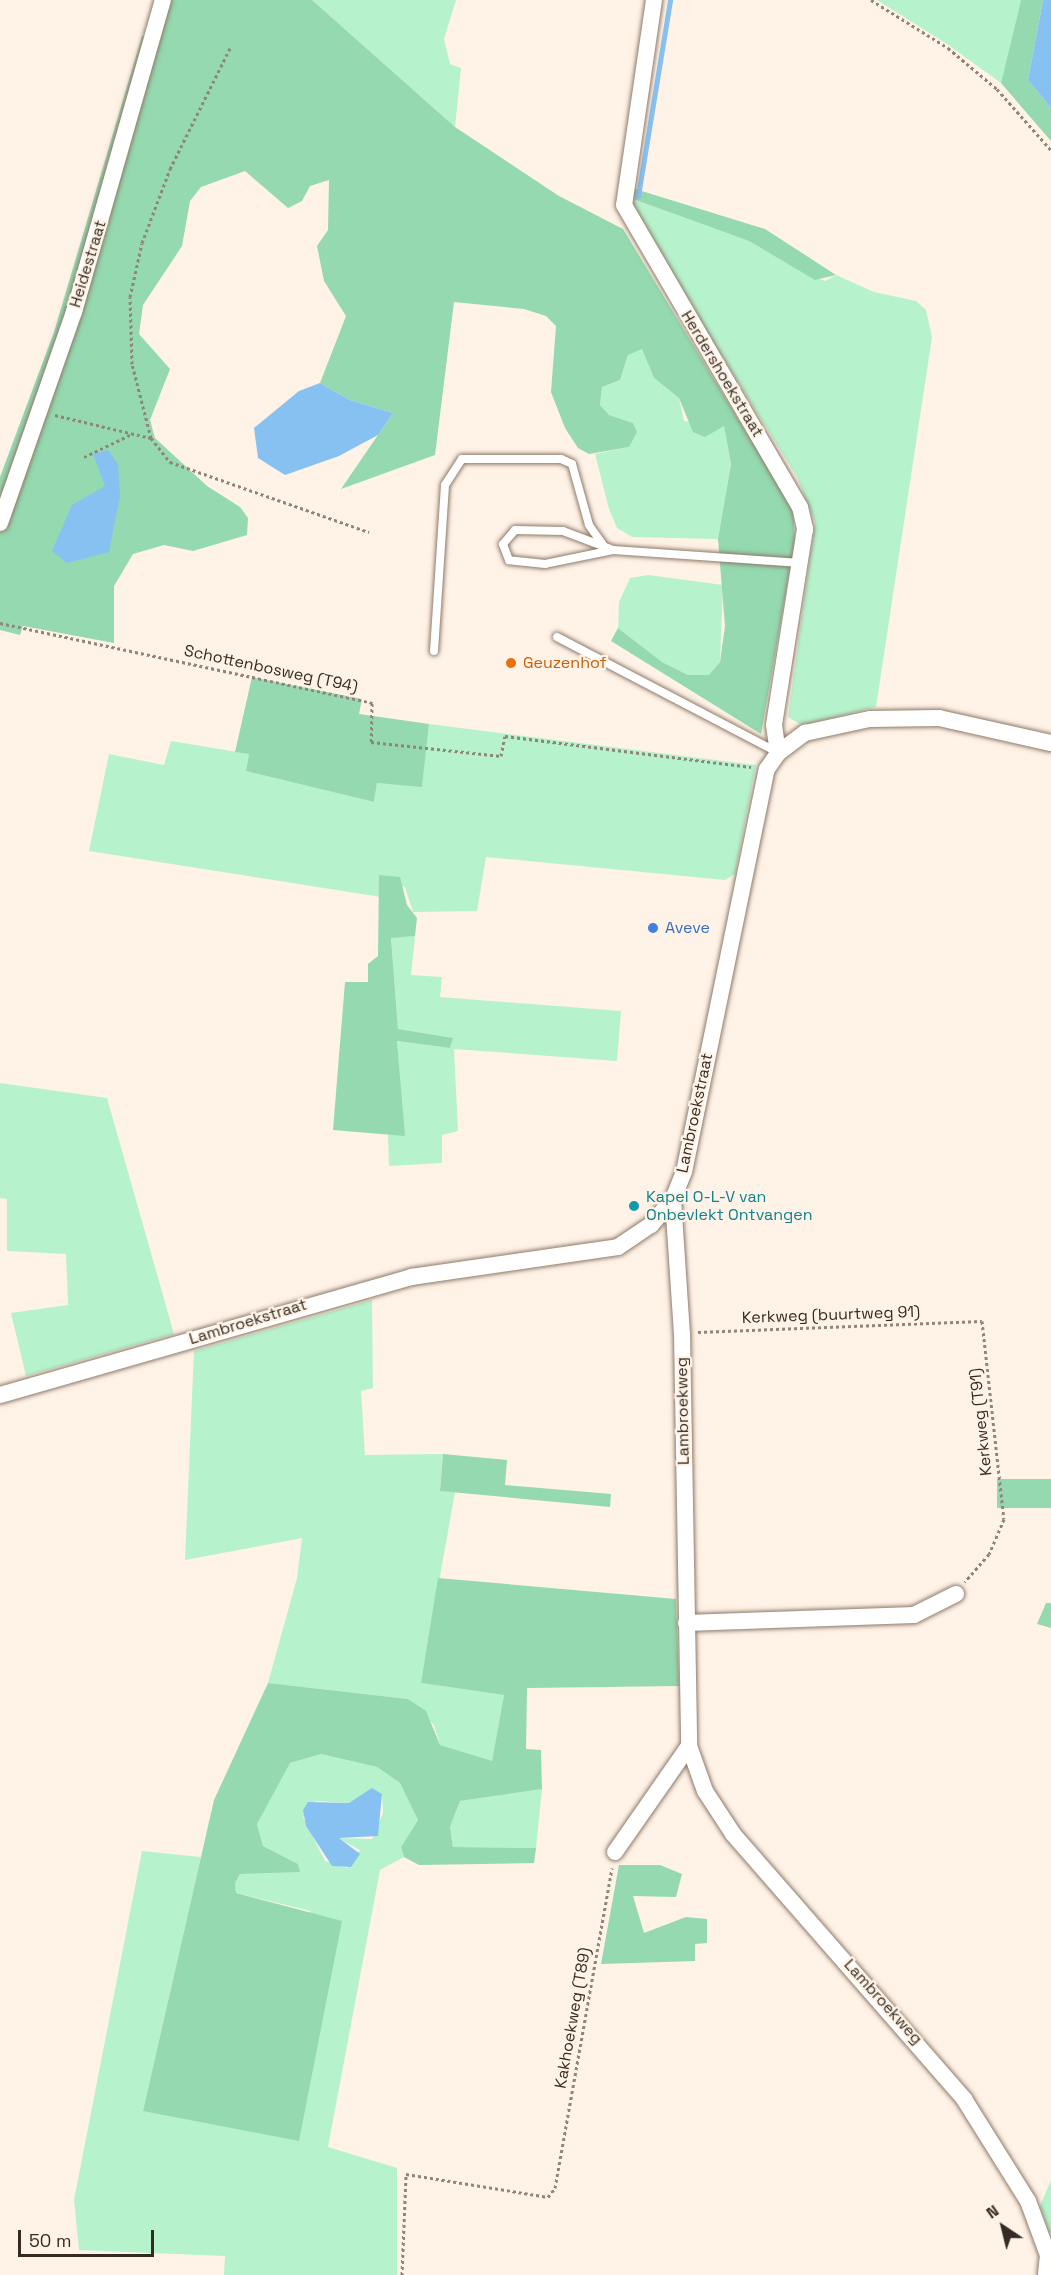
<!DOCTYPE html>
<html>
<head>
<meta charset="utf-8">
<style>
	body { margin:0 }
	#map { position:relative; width:1051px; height:2275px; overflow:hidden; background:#fff2e6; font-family:"Space Grotesk",sans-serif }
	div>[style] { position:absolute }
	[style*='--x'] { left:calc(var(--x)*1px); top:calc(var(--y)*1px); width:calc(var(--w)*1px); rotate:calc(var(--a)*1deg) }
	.green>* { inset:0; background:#b6f3cd }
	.forest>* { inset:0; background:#94d9af; transform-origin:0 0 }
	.water>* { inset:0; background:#87c1f1 }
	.stream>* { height:5px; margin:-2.5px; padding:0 2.5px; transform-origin:2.5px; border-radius:2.5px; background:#87c1f1 }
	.path>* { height:3px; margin-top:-1.5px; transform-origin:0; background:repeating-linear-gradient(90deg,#8f857b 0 3px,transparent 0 6px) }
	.roads { filter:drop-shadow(0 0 2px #8e7b6a) drop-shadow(0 0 2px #8e7b6a) }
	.lane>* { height:8px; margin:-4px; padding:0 4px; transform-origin:4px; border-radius:4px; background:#fff }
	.street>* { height:16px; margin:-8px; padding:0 8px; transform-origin:8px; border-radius:8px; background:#fff }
	.dots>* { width:16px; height:16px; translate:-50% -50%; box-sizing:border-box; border:3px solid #fff2e6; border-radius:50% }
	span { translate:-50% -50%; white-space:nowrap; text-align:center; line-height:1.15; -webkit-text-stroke:4.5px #fff2e6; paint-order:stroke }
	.street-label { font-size:16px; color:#342c24 }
	.food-label { font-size:16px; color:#c56008 }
	.left { translate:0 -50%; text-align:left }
	.shop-label { font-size:16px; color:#366cbe }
	.culture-label { font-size:16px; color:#0d838f }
	.north { position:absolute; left:973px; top:2197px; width:60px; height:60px; -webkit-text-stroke:4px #fff2e6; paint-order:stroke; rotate:325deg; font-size:16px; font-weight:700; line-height:24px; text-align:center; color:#342c24 }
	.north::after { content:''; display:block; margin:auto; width:21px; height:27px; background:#342c24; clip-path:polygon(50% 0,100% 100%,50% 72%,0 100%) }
	.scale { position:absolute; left:18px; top:2230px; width:136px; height:27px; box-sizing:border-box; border:3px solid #342c24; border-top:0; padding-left:8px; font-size:18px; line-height:21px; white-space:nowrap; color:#342c24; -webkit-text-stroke:4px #fff2e6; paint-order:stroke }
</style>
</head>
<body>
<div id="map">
	<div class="green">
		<i style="clip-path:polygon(312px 0,456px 0,444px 39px,450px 64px,461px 68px,455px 127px)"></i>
		<i style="clip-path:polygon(877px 0,1021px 0,1001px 83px,947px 44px)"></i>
		<i style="clip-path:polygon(633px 199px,749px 241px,804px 273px,825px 281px,836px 275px,874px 292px,916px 301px,926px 310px,932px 337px,876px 707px,802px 725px,788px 717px,815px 522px,797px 477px,633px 212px)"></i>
		<i style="clip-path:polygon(642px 348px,654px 378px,679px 398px,684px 421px,724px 426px,731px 464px,718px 539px,632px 537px,617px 528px,609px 509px,595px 454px,629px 447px,633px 423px,609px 415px,600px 405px,602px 387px,620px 380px,628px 355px)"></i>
		<i style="clip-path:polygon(648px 575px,723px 585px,720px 662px,709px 675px,688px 675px,662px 662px,618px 628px,619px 602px,630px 578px)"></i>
		<i style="clip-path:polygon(429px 724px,756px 765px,735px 874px,725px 880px,486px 857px,477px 911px,413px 912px,405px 887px,380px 875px,381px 897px,89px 851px,109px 754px,164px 765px,171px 741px,249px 754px,246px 771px,374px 802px,377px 783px,422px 786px)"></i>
		<i style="clip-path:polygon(415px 936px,411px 975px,442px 977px,440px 997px,621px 1011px,617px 1061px,454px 1049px,458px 1131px,442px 1135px,442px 1163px,389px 1166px,388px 1134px,404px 1135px,397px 1041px,450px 1048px,452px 1038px,398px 1029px,391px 937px)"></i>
		<i style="clip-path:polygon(0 1083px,107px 1098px,174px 1334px,26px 1376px,11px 1313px,68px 1305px,66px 1254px,7px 1251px,7px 1199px,0 1198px)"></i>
		<i style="clip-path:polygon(372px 1300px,373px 1388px,361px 1391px,365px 1455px,443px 1454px,440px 1491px,455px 1492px,421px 1683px,504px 1695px,492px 1762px,440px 1745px,434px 1725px,408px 1699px,268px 1683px,297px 1578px,302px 1538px,185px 1560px,194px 1351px)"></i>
		<i style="clip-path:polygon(evenodd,321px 1754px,377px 1767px,400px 1783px,418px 1820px,401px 1847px,404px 1857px,380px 1870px,328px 2147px,397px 2168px,397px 2275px,224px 2275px,225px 2256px,79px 2250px,74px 2200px,142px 1851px,201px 1857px,143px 2111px,311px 1911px,236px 1893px,235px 1883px,240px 1874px,299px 1871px,298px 1864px,263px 1846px,257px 1824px,280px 1774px,290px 1763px,321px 1754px,382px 1794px,383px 1813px,372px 1839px,338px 1838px,360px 1850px,347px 1868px,325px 1861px,303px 1817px,316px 1801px,349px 1803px,382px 1794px)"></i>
		<i style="clip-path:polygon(542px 1789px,536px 1848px,453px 1847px,450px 1827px,460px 1801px)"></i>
		<i style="clip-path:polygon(1051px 2180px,1051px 2233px,1049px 2232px,1040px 2206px)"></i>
	</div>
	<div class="forest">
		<i style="clip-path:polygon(168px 0,312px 0,455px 127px,559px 196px,623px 229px,793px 510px,795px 541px,761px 734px,611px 641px,618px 628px,662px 662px,688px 675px,709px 675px,720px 662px,725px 626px,718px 539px,731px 464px,724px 426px,705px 437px,693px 432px,679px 398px,654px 378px,642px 349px,628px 355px,620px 380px,602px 387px,600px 405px,609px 415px,633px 423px,637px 432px,629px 447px,589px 454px,578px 448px,565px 428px,551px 392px,556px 326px,546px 316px,524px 309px,454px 302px,435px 455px,341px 489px,393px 413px,350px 400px,320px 383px,346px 316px,324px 281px,317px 246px,328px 230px,329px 180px,310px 186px,302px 201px,288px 208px,245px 171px,201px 187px,190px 201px,182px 246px,143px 305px,139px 334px,170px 369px,150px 420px,155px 438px,207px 486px,240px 507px,248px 518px,247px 535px,193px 551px,164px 545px,133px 554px,114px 586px,114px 643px,23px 626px,20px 635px,0 630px,0 477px,54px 332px,142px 36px,160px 40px)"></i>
		<i style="clip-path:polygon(1021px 0,1043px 0,1028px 80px,1051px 108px,1051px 141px,1001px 83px)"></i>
		<i style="clip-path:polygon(632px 188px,765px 229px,836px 275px,815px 280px,749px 241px,633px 199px)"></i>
		<i style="clip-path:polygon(252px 677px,362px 699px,359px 714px,429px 724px,422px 787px,377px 783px,374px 802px,246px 771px,249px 754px,235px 752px)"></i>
		<i style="clip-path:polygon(379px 875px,400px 877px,407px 905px,417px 918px,415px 936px,391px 938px,398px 1029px,453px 1038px,450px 1048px,397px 1041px,405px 1136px,333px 1130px,345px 982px,368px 982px,368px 964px,378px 956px)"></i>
		<i style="clip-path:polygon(443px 1454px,507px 1460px,505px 1485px,611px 1494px,610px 1507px,440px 1491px)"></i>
		<i style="left:1051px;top:1479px;width:29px;height:54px;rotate:90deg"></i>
		<i style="clip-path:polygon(438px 1578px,676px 1599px,679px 1686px,527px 1688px,526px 1749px,541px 1750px,542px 1789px,460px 1801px,450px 1827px,453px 1847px,536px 1848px,534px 1863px,419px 1865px,404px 1857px,401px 1847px,418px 1820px,400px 1783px,377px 1767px,321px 1754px,290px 1763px,257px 1824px,263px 1846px,298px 1864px,300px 1872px,240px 1874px,235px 1883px,236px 1893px,342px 1921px,299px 2141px,143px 2111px,214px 1800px,268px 1683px,408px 1699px,426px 1711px,440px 1745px,492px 1761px,504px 1695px,421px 1683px)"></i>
		<i style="clip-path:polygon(1046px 1603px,1051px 1603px,1051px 1628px,1037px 1624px)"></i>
		<i style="clip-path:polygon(619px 1865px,660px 1865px,682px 1874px,676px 1897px,633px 1896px,644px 1933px,686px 1917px,707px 1919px,707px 1943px,695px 1944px,695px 1961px,601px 1964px)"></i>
	</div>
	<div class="water">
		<i style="clip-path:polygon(1043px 0,1051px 0,1051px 108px,1028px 80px)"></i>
		<i style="clip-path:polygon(320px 383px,350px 400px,393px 413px,378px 435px,339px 456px,285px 475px,258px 458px,254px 428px,299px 391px)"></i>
		<i style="clip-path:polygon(108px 450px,118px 464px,120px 496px,109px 552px,67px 563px,52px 551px,72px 505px,105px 486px,93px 454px)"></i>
		<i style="clip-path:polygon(372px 1788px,382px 1794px,378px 1836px,339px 1838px,360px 1854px,351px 1867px,332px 1866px,306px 1826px,303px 1810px,308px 1802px,349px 1803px)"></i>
	</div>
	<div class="stream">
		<i style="--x:638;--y:196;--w:199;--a:-80.7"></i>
	</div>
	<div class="path">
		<i style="--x:871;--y:0;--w:91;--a:31.9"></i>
		<i style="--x:948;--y:48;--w:64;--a:39.9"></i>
		<i style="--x:997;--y:89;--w:81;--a:48.5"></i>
		<i style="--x:55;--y:415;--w:99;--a:13.5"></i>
		<i style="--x:151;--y:438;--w:76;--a:-104.4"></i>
		<i style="--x:132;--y:364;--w:67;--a:-91.7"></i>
		<i style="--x:130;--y:297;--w:55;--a:-77.5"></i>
		<i style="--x:142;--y:243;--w:79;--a:-69.3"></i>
		<i style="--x:170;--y:169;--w:135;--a:-63.6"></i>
		<i style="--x:151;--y:438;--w:31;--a:52"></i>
		<i style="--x:170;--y:462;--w:211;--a:19.4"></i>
		<i style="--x:84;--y:457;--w:51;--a:-25.6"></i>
		<i style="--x:0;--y:623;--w:381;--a:12.1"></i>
		<i style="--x:372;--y:703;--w:39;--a:91"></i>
		<i style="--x:371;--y:742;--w:131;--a:6.1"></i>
		<i style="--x:501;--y:756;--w:20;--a:-79"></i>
		<i style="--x:505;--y:736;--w:248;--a:7.2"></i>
		<i style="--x:698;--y:1332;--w:284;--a:-2.2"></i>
		<i style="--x:982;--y:1321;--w:199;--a:83.7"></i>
		<i style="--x:1004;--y:1519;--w:38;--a:113"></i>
		<i style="--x:989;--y:1554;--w:37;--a:131"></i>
		<i style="--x:402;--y:2275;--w:101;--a:-87.7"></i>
		<i style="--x:406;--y:2174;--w:144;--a:9.2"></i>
		<i style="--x:548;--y:2197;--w:11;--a:-52"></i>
		<i style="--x:555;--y:2188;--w:325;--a:-79.9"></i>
	</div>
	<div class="roads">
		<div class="lane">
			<i style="--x:613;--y:550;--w:69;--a:168.4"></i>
			<i style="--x:545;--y:564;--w:36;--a:-174"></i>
			<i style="--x:509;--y:560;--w:17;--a:-111"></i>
			<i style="--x:503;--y:544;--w:18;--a:-49"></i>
			<i style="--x:515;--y:530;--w:48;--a:1.2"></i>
			<i style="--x:563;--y:531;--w:53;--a:20.8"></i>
			<i style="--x:613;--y:550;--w:188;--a:4"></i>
			<i style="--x:557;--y:637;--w:248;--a:27.6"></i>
			<i style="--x:434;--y:651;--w:166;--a:-86.2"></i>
			<i style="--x:445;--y:485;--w:31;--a:-57"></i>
			<i style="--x:462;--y:459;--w:99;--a:0"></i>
			<i style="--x:561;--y:459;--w:12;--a:24"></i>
			<i style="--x:572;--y:464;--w:63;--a:74.4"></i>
			<i style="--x:589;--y:525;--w:24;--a:55"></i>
		</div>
		<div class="street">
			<i style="--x:654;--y:0;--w:207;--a:98.3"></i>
			<i style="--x:624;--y:205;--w:350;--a:59.8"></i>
			<i style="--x:800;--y:507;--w:23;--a:77"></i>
			<i style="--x:805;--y:529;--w:198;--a:99"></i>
			<i style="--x:774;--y:725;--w:28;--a:82"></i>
			<i style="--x:0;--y:523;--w:224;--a:-70.7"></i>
			<i style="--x:74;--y:312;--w:324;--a:-74.1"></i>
			<i style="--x:673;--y:1199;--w:134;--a:86.2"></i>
			<i style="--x:682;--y:1333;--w:413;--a:89"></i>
			<i style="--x:689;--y:1746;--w:48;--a:70.4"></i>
			<i style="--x:705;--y:1791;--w:51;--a:56.9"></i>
			<i style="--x:733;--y:1834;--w:352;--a:48.9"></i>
			<i style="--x:964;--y:2099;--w:120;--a:57.9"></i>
			<i style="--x:1028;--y:2201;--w:58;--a:69.7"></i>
			<i style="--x:1048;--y:2255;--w:20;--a:96"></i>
			<i style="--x:0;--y:1395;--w:428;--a:-16"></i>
			<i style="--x:411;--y:1277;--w:209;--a:-8.2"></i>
			<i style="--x:618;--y:1247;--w:40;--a:-34"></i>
			<i style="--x:651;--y:1225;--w:34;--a:-50"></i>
			<i style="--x:673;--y:1199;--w:29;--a:-68"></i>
			<i style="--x:684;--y:1172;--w:411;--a:-78.4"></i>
			<i style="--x:767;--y:769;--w:19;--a:-55"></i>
			<i style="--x:778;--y:753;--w:34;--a:-37"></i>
			<i style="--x:805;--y:733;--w:66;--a:-12.2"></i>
			<i style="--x:870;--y:719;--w:69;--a:-0.8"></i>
			<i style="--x:939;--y:718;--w:115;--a:12.6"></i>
			<i style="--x:686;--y:1623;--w:228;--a:-2"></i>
			<i style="--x:914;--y:1615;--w:47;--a:-26.6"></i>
			<i style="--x:615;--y:1852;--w:129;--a:-55.1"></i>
		</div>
	</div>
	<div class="dots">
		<i style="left:511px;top:663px;background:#e8710a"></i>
		<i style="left:653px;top:928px;background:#3f7fe0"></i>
		<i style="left:634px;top:1206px;background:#0f9aa8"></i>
	</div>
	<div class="street-label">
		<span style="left:88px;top:264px;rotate:-73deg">Heidestraat</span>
		<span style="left:722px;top:374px;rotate:59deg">Herdershoekstraat</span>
		<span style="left:271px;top:669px;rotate:12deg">Schottenbosweg (T94)</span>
		<span style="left:695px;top:1113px;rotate:-78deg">Lambroekstraat</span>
		<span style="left:831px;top:1315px;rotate:-2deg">Kerkweg (buurtweg 91)</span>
		<span style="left:248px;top:1322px;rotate:-17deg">Lambroekstraat</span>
		<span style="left:683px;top:1411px;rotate:-91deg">Lambroekweg</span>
		<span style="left:981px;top:1422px;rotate:-96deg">Kerkweg (T91)</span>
		<span style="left:883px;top:2002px;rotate:48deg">Lambroekweg</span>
		<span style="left:573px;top:2018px;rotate:-80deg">Kakhoekweg (T89)</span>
	</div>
	<div class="food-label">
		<span class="left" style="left:523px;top:663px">Geuzenhof</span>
	</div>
	<div class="shop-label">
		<span class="left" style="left:665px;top:928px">Aveve</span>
	</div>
	<div class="culture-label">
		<span class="left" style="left:646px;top:1206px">Kapel O-L-V van<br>Onbevlekt Ontvangen</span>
	</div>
	<div class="north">N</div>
	<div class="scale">50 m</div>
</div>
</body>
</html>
